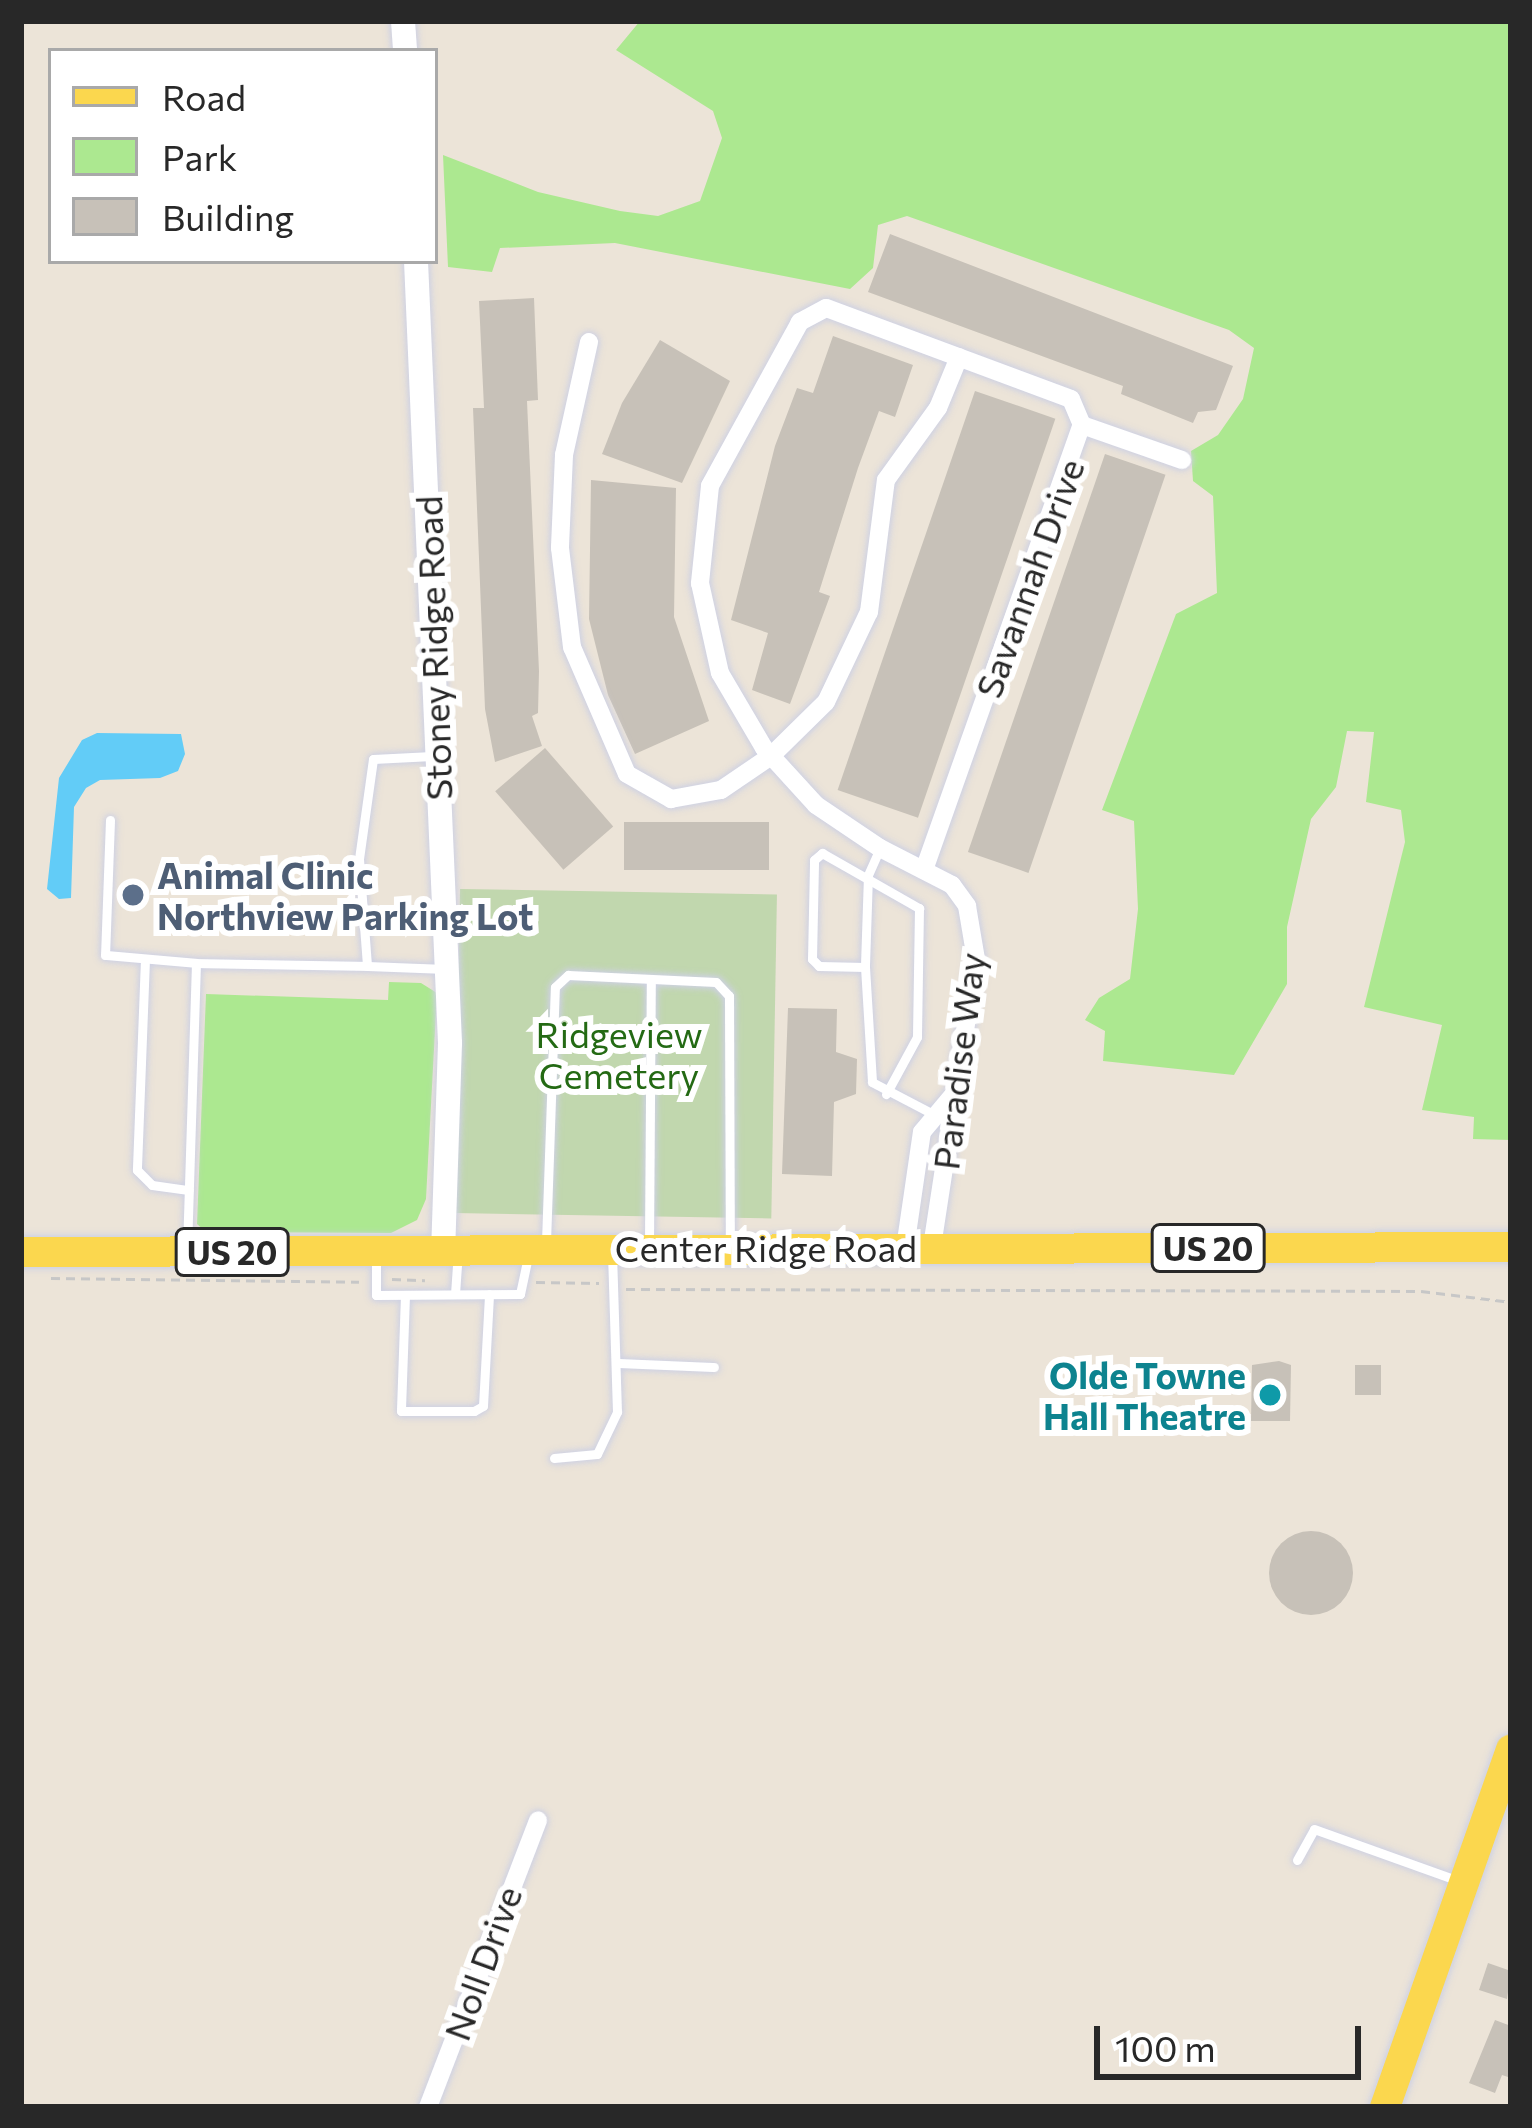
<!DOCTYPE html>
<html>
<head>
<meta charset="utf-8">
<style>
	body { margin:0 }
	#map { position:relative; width:1532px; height:2128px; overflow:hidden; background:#ece4d8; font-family:Commissioner,sans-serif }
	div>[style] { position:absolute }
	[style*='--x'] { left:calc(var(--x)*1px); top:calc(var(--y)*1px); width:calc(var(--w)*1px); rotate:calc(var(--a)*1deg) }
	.green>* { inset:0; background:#ace890 }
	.cemetery>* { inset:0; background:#c1d7ae; transform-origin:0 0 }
	.water>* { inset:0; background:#62ccf7 }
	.building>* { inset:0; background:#c7c1b8; transform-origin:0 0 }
	.round { border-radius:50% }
	.path>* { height:3px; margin-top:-1.5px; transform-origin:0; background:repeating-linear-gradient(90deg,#c7c7c7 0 9px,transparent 0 15px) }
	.roads { filter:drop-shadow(0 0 3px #ced1e3) drop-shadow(0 0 3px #ced1e3) }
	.service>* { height:9px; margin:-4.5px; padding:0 4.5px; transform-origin:4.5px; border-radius:4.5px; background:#fff }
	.minor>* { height:18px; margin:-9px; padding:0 9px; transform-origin:9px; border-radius:9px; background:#fff }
	.tertiary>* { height:24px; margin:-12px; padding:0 12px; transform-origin:12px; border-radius:12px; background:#fff }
	.primary>* { height:30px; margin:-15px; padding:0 15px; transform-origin:15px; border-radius:15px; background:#fbd74e }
	.dots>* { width:33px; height:33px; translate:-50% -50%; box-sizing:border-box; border:6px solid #fff; border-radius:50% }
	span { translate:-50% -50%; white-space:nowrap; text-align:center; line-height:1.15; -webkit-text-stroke:12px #fff; paint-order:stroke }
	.shield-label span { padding:3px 9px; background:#fff; border:3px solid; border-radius:9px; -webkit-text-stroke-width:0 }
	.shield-label { font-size:33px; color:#282828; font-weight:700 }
	.street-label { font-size:36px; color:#282828 }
	.service-label { font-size:36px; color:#4e5e75; font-weight:700 }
	.left { translate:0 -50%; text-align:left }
	.park-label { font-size:36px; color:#246a14 }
	.culture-label { font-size:36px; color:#0d838f; font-weight:700 }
	.right { translate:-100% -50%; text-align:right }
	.frame { position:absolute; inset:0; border:24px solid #282828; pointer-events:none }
	.legend { position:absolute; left:48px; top:48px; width:390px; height:216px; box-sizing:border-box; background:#fff; border:3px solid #a9a9a9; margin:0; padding:15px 21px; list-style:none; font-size:36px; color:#282828 }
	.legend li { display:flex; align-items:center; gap:24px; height:60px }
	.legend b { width:60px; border:3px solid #a9a9a9 }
	.scale { position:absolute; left:1094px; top:2026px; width:267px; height:54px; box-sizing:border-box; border:6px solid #282828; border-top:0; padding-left:15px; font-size:36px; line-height:42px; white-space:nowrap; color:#282828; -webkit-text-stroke:9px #fff; paint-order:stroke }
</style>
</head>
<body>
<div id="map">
	<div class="green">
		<i style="clip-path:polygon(640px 21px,1511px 21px,1511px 1140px,1473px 1139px,1474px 1117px,1422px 1110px,1442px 1025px,1364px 1007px,1405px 842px,1401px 810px,1366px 802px,1374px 732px,1347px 731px,1336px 787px,1311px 819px,1287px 927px,1287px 984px,1234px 1075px,1103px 1061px,1105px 1031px,1085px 1020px,1099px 998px,1130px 979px,1138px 909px,1134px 821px,1102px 810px,1176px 614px,1217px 593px,1213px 496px,1193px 481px,1191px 451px,1218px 435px,1243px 399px,1254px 348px,1229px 330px,907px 216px,878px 225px,873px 268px,850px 289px,615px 243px,500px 248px,492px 272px,448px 267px,443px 155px,538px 192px,620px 211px,658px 216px,700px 201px,722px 138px,713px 111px,616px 50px)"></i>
		<i style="clip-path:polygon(389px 982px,421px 983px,437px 993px,426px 1199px,417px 1220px,391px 1233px,206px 1232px,197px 1224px,206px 994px,388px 1000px)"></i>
	</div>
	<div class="cemetery">
		<i style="left:460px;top:889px;width:317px;height:324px;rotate:1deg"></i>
	</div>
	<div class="water">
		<i style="clip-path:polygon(97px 733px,181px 734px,185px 754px,178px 771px,160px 778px,100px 780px,86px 788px,74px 807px,71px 898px,59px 899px,47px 889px,59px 778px,82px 740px)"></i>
	</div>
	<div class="building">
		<i style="clip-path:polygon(890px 234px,1233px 366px,1216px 410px,1198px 412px,1193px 423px,1121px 394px,1123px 386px,868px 292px)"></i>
		<i style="clip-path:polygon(534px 298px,538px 400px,527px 401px,539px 671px,538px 713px,532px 716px,542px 746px,495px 762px,485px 709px,473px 408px,484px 408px,479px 301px)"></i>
		<i style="clip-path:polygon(833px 336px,913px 365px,895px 417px,879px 411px,858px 468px,819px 592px,830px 596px,790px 704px,752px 690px,768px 633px,731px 620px,775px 446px,797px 388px,813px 393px)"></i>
		<i style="clip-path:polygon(660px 340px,730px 381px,682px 483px,602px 454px,622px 403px)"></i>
		<i style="left:975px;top:391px;width:85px;height:422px;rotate:19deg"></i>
		<i style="left:1105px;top:454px;width:64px;height:421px;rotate:19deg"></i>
		<i style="clip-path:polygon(591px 480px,676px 488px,674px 617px,709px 721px,635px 754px,608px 695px,589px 619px)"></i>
		<i style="left:545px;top:748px;width:104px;height:66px;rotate:49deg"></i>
		<i style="left:769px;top:822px;width:48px;height:145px;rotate:90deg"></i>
		<i style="clip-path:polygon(788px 1008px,837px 1009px,836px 1052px,857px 1059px,856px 1094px,834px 1102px,832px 1176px,782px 1174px)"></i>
		<i style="clip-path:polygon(1279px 1361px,1291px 1365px,1290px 1421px,1251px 1421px,1252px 1365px)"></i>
		<i style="left:1355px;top:1365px;width:26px;height:30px"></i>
		<i class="round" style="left:1269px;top:1531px;width:84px;height:84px"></i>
		<i style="clip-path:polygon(1488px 1963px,1511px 1971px,1507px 1999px,1479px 1990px)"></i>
		<i style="clip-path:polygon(1495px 2020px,1511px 2026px,1511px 2078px,1502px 2075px,1495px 2093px,1469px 2083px)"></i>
	</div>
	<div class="path">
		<i style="--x:51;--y:1278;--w:308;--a:0.7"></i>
		<i style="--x:392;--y:1279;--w:33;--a:2"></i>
		<i style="--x:536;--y:1282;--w:63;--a:0.9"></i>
		<i style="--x:626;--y:1289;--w:795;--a:0.14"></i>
		<i style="--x:1421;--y:1291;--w:91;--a:7"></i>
	</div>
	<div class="roads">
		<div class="service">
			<i style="--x:432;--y:756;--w:59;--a:177.1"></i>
			<i style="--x:373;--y:759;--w:101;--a:98"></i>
			<i style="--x:359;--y:859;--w:107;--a:85.7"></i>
			<i style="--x:367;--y:966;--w:79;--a:2.2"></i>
			<i style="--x:110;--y:820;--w:135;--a:92.1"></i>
			<i style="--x:105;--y:955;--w:91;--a:5"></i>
			<i style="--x:880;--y:848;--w:30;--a:114"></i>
			<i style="--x:868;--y:875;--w:92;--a:91.9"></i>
			<i style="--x:865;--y:967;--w:115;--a:86.5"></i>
			<i style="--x:872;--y:1082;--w:73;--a:27.6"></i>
			<i style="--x:145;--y:959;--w:211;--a:92.2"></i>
			<i style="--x:137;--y:1170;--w:21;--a:45"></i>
			<i style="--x:152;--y:1185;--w:37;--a:8"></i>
			<i style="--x:865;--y:967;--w:46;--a:-178.8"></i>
			<i style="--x:819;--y:966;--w:10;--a:-135"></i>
			<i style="--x:812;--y:959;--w:99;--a:-88.8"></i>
			<i style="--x:814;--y:860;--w:11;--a:-41"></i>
			<i style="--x:822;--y:853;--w:112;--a:29.6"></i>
			<i style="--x:919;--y:908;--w:129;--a:90.9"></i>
			<i style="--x:917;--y:1037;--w:65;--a:118.5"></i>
			<i style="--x:546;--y:1242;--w:255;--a:-88"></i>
			<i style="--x:555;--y:987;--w:18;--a:-43"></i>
			<i style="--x:568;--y:975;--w:148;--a:2.7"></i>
			<i style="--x:716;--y:982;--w:19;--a:47"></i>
			<i style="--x:729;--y:996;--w:251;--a:89.8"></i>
			<i style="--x:649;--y:1243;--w:264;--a:-89.6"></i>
			<i style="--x:187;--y:1249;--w:286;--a:-88.2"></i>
			<i style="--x:196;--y:963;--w:171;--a:1"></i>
			<i style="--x:376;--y:1256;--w:39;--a:90"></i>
			<i style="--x:376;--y:1295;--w:144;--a:-0.4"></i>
			<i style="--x:520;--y:1294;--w:40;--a:-78"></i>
			<i style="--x:455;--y:1294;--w:39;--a:-86"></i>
			<i style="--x:405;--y:1295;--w:116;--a:92"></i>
			<i style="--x:401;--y:1411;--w:73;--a:0"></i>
			<i style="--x:474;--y:1411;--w:10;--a:-29"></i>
			<i style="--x:483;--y:1406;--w:112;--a:-86.9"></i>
			<i style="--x:617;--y:1363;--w:97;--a:2.4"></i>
			<i style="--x:554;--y:1458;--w:43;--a:-5.3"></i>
			<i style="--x:597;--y:1454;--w:47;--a:-64.5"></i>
			<i style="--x:617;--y:1412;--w:159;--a:-91.8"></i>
			<i style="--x:1297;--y:1860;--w:35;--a:-61"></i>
			<i style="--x:1314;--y:1829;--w:154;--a:19.7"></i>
		</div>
		<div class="minor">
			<i style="--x:589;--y:342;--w:116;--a:102.5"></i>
			<i style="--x:564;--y:455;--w:93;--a:92.5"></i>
			<i style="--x:560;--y:548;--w:100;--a:83.1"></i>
			<i style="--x:572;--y:647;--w:138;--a:66.6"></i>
			<i style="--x:627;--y:774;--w:51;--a:29.6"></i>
			<i style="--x:671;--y:799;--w:51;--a:-10.2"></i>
			<i style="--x:721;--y:790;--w:60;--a:-34.2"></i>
			<i style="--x:771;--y:756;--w:77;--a:-44.5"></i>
			<i style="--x:826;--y:702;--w:100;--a:-64.5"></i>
			<i style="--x:869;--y:612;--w:133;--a:-82.7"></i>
			<i style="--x:886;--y:480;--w:89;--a:-54.2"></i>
			<i style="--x:938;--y:408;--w:55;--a:-67.6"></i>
			<i style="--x:1082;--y:425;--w:106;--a:19.3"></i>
			<i style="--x:924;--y:870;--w:472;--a:-70.5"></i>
			<i style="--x:1082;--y:425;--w:28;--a:-113"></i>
			<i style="--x:1071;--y:399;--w:261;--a:-159.6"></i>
			<i style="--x:826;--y:308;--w:30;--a:152"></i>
			<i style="--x:800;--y:322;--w:187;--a:118.8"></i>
			<i style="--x:710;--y:486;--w:98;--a:95.9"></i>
			<i style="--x:700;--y:583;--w:92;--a:77.5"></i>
			<i style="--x:720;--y:673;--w:87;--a:59.6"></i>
			<i style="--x:764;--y:748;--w:77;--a:47.6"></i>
			<i style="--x:816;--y:805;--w:77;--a:33.9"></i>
			<i style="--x:880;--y:848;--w:81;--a:27.2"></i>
			<i style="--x:952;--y:885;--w:26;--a:54"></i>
			<i style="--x:967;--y:906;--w:54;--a:80.4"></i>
			<i style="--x:976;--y:959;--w:292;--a:98.7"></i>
			<i style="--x:905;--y:1248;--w:117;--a:-81.7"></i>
			<i style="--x:922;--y:1132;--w:48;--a:-50"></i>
			<i style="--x:428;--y:2107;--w:307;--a:-69"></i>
		</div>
		<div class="tertiary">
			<i style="--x:403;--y:21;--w:30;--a:86"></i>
			<i style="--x:416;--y:261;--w:783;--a:87.51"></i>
			<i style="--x:450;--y:1043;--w:207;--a:91.9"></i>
		</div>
		<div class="primary">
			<i style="--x:21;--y:1252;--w:1490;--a:-0.19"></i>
			<i style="--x:1385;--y:2107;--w:379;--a:-70.6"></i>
		</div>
	</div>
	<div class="dots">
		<i style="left:133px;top:895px;background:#5c6f8a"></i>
		<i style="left:1270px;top:1395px;background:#0f9aa8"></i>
	</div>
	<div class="shield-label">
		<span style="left:1208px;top:1248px">US 20</span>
		<span style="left:232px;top:1252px">US 20</span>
	</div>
	<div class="street-label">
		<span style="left:1029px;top:578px;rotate:-70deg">Savannah Drive</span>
		<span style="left:433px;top:648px;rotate:-92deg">Stoney Ridge Road</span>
		<span style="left:958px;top:1061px;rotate:-83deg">Paradise Way</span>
		<span style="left:766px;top:1248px">Center Ridge Road</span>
		<span style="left:482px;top:1963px;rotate:-70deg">Noll Drive</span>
	</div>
	<div class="service-label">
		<span class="left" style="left:157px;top:895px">Animal Clinic<br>Northview Parking Lot</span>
	</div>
	<div class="park-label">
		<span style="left:619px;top:1054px">Ridgeview<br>Cemetery</span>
	</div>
	<div class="culture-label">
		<span class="right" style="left:1246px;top:1395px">Olde Towne<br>Hall Theatre</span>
	</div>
	<div class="frame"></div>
	<ul class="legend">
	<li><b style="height:15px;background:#fbd74e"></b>Road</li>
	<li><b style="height:33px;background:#ace890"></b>Park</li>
	<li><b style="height:33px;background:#c7c1b8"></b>Building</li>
	</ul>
	<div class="scale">100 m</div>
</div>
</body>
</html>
